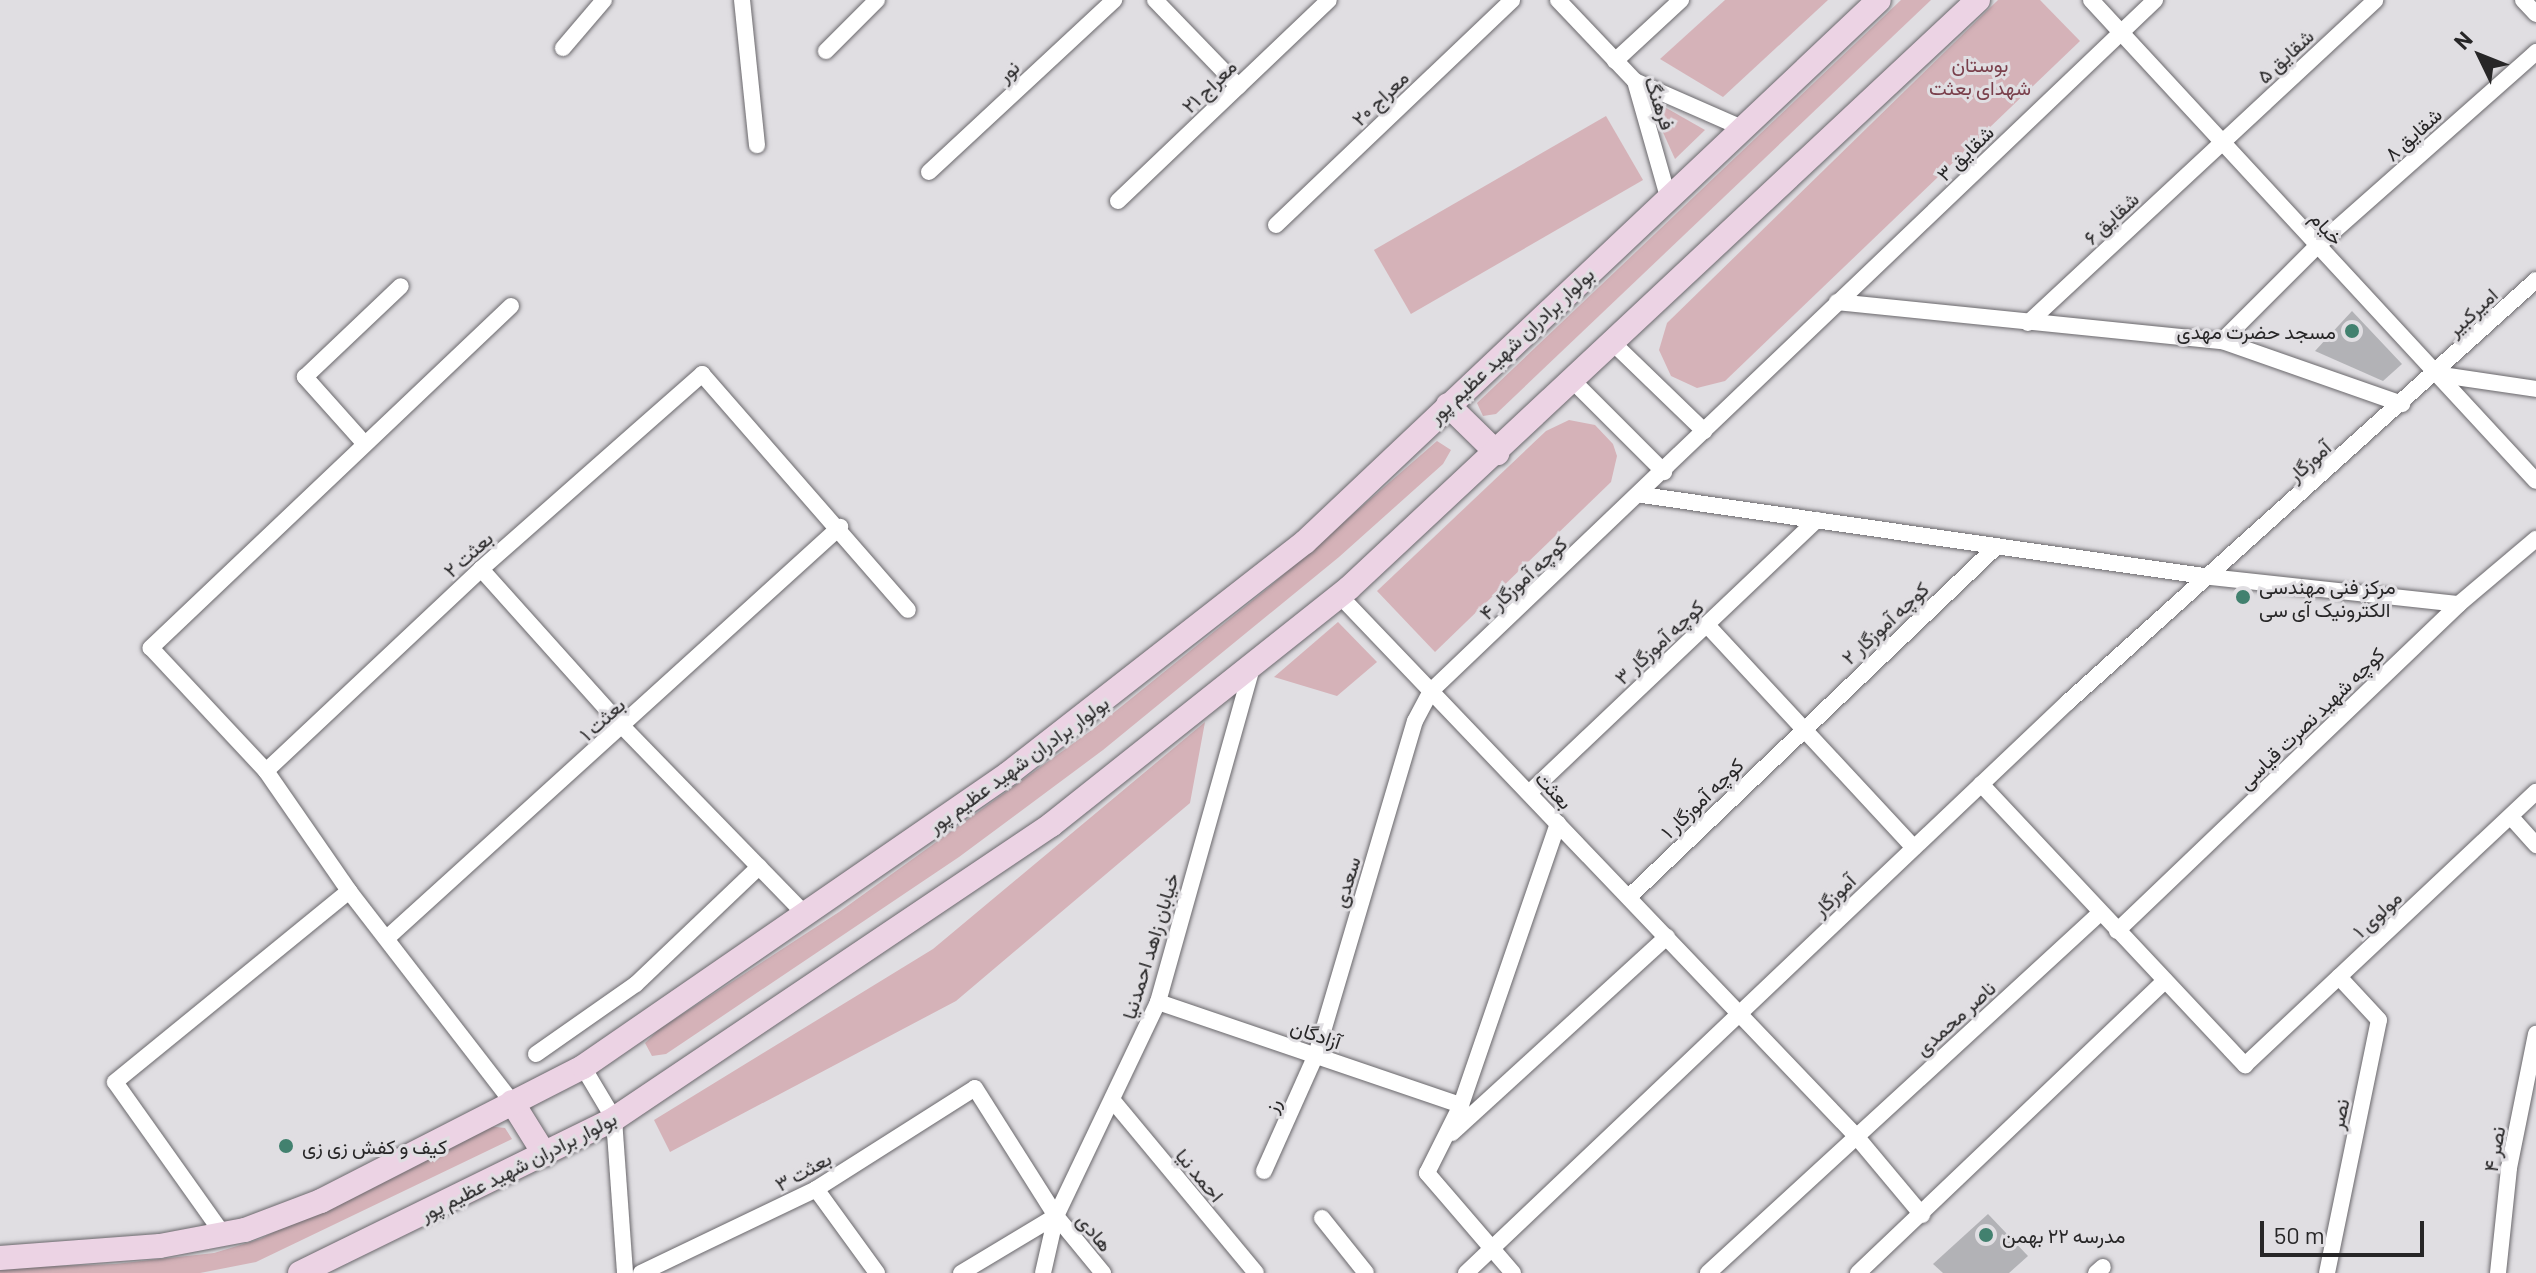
<!DOCTYPE html>
<html>
<head>
<meta charset="utf-8">
<style>
	body { margin:0 }
	#map { position:relative; width:2536px; height:1273px; overflow:hidden; background:#e0dee2; font-family:Barlow,Vazirmatn,sans-serif }
	div>[style] { position:absolute }
	[style*='--x'] { left:calc(var(--x)*1px); top:calc(var(--y)*1px); width:calc(var(--w)*1px); rotate:calc(var(--a)*1deg) }
	.green>* { inset:0; background:#d5b2b8; transform-origin:0 0 }
	.building>* { inset:0; background:#b2b2b6 }
	.roads { filter:drop-shadow(0 0 2px #6a686c) drop-shadow(0 0 2px #6a686c) }
	.street>* { height:16px; margin:-8px; padding:0 8px; transform-origin:8px; border-radius:8px; background:#fff }
	.secondary>* { height:24px; margin:-12px; padding:0 12px; transform-origin:12px; border-radius:12px; background:#ecd3e4 }
	.dots>* { width:22px; height:22px; translate:-50% -50%; box-sizing:border-box; border:4px solid #e0dee2; border-radius:50% }
	span { translate:-50% -50%; white-space:nowrap; text-align:center; line-height:1.15; -webkit-text-stroke:6px #e0dee2; paint-order:stroke }
	.street-label { font-size:20px; color:#272627 }
	.park-label { font-size:20px; color:#7a404c }
	.poi-label { font-size:20px; color:#272627 }
	.right { translate:-100% -50%; text-align:right }
	.left { translate:0 -50%; text-align:left }
	.north { position:absolute; left:2440px; top:16px; width:80px; height:80px; -webkit-text-stroke:6px #e0dee2; paint-order:stroke; rotate:313deg; font-size:22px; font-weight:700; line-height:32px; text-align:center; color:#272627 }
	.north::after { content:''; display:block; margin:auto; width:28px; height:36px; background:#272627; clip-path:polygon(50% 0,100% 100%,50% 72%,0 100%) }
	.scale { position:absolute; left:2260px; top:1221px; width:164px; height:36px; box-sizing:border-box; border:4px solid #272627; border-top:0; padding-left:10px; font-size:24px; line-height:28px; white-space:nowrap; color:#272627; -webkit-text-stroke:6px #e0dee2; paint-order:stroke }
</style>
</head>
<body>
<div id="map">
	<div class="green">
		<i style="clip-path:polygon(1725px 0,1828px 0,1723px 97px,1660px 59px)"></i>
		<i style="clip-path:polygon(1901px 0,1931px 0,1496px 414px,1483px 416px,1477px 403px)"></i>
		<i style="clip-path:polygon(1998px 0,2040px 0,2080px 41px,1725px 381px,1697px 388px,1671px 376px,1659px 350px,1667px 323px)"></i>
		<i style="clip-path:polygon(1647px 97px,1705px 130px,1675px 159px)"></i>
		<i style="left:1606px;top:116px;width:74px;height:268px;rotate:60deg"></i>
		<i style="clip-path:polygon(1569px 420px,1595px 425px,1613px 444px,1617px 456px,1611px 482px,1435px 652px,1377px 591px,1546px 431px)"></i>
		<i style="clip-path:polygon(1437px 441px,1451px 450px,1443px 464px,1339px 557px,1103px 750px,959px 857px,666px 1054px,652px 1056px,645px 1043px,658px 1030px,839px 912px,1096px 727px,1268px 588px)"></i>
		<i style="clip-path:polygon(1338px 622px,1377px 662px,1337px 696px,1274px 677px)"></i>
		<i style="clip-path:polygon(1205px 722px,1190px 803px,956px 1001px,670px 1152px,654px 1120px,933px 949px)"></i>
		<i style="clip-path:polygon(487px 1126px,505px 1128px,512px 1139px,256px 1262px,200px 1273px,0 1273px,0 1268px,115px 1264px,214px 1253px,260px 1239px)"></i>
	</div>
	<div class="building">
		<i style="clip-path:polygon(2352px 311px,2402px 364px,2383px 381px,2315px 351px)"></i>
		<i style="clip-path:polygon(1988px 1214px,2028px 1256px,2009px 1273px,1943px 1273px,1933px 1264px)"></i>
	</div>
	<div class="roads">
		<div class="street">
			<i style="--x:742;--y:0;--w:146;--a:84.1"></i>
			<i style="--x:1155;--y:0;--w:120;--a:46"></i>
			<i style="--x:1558;--y:0;--w:112;--a:46.5"></i>
			<i style="--x:1635;--y:81;--w:121;--a:74.1"></i>
			<i style="--x:2091;--y:0;--w:655;--a:47.23"></i>
			<i style="--x:2523;--y:0;--w:19;--a:47"></i>
			<i style="--x:563;--y:48;--w:63;--a:-49.5"></i>
			<i style="--x:826;--y:51;--w:72;--a:-45"></i>
			<i style="--x:1615;--y:61;--w:90;--a:-42.7"></i>
			<i style="--x:1635;--y:81;--w:117;--a:23.7"></i>
			<i style="--x:929;--y:172;--w:253;--a:-42.9"></i>
			<i style="--x:1118;--y:201;--w:291;--a:-43.6"></i>
			<i style="--x:1276;--y:225;--w:326;--a:-43.6"></i>
			<i style="--x:1837;--y:302;--w:387;--a:5.8"></i>
			<i style="--x:2222;--y:341;--w:191;--a:19.3"></i>
			<i style="--x:511;--y:306;--w:497;--a:136.5"></i>
			<i style="--x:151;--y:648;--w:168;--a:46.9"></i>
			<i style="--x:266;--y:771;--w:146;--a:55.3"></i>
			<i style="--x:349;--y:891;--w:267;--a:52.3"></i>
			<i style="--x:2028;--y:323;--w:474;--a:-42.9"></i>
			<i style="--x:2222;--y:341;--w:134;--a:-45"></i>
			<i style="--x:2317;--y:246;--w:293;--a:-41.5"></i>
			<i style="--x:1613;--y:343;--w:127;--a:44"></i>
			<i style="--x:2435;--y:374;--w:102;--a:8.4"></i>
			<i style="--x:1573;--y:381;--w:129;--a:45"></i>
			<i style="--x:364;--y:443;--w:89;--a:-131.8"></i>
			<i style="--x:305;--y:377;--w:132;--a:-43.5"></i>
			<i style="--x:1642;--y:495;--w:574;--a:8.21"></i>
			<i style="--x:2210;--y:577;--w:250;--a:6.2"></i>
			<i style="--x:481;--y:569;--w:212;--a:48.1"></i>
			<i style="--x:623;--y:727;--w:262;--a:45.8"></i>
			<i style="--x:1340;--y:596;--w:747;--a:46.3"></i>
			<i style="--x:1856;--y:1136;--w:103;--a:50.1"></i>
			<i style="--x:1707;--y:625;--w:304;--a:47.1"></i>
			<i style="--x:266;--y:771;--w:295;--a:-43.2"></i>
			<i style="--x:481;--y:569;--w:295;--a:-41.4"></i>
			<i style="--x:702;--y:374;--w:313;--a:48.9"></i>
			<i style="--x:1981;--y:784;--w:386;--a:46.8"></i>
			<i style="--x:2245;--y:1065;--w:399;--a:-43.2"></i>
			<i style="--x:1529;--y:793;--w:397;--a:-43.5"></i>
			<i style="--x:2511;--y:817;--w:38;--a:48"></i>
			<i style="--x:1629;--y:897;--w:507;--a:-43.64"></i>
			<i style="--x:2117;--y:931;--w:473;--a:-43.7"></i>
			<i style="--x:2459;--y:604;--w:101;--a:-40.2"></i>
			<i style="--x:387;--y:938;--w:612;--a:-42.22"></i>
			<i style="--x:1158;--y:1002;--w:320;--a:18.8"></i>
			<i style="--x:536;--y:1054;--w:122;--a:-35"></i>
			<i style="--x:636;--y:984;--w:170;--a:-43.6"></i>
			<i style="--x:583;--y:1067;--w:61;--a:59.2"></i>
			<i style="--x:614;--y:1119;--w:154;--a:85.9"></i>
			<i style="--x:1114;--y:1102;--w:222;--a:50.3"></i>
			<i style="--x:1452;--y:1133;--w:291;--a:-42.4"></i>
			<i style="--x:1264;--y:1171;--w:127;--a:-65.9"></i>
			<i style="--x:1316;--y:1055;--w:348;--a:-73.5"></i>
			<i style="--x:1415;--y:721;--w:34;--a:-62"></i>
			<i style="--x:1431;--y:691;--w:1001;--a:-43.66"></i>
			<i style="--x:816;--y:1189;--w:104;--a:54"></i>
			<i style="--x:1322;--y:1218;--w:70;--a:51.3"></i>
			<i style="--x:223;--y:1234;--w:186;--a:-125.4"></i>
			<i style="--x:115;--y:1082;--w:302;--a:-39.2"></i>
			<i style="--x:641;--y:1273;--w:194;--a:-25.6"></i>
			<i style="--x:816;--y:1189;--w:188;--a:-32.4"></i>
			<i style="--x:975;--y:1088;--w:151;--a:57.7"></i>
			<i style="--x:1056;--y:1216;--w:74;--a:50.5"></i>
			<i style="--x:961;--y:1273;--w:111;--a:-31"></i>
			<i style="--x:1043;--y:1273;--w:58;--a:-77.2"></i>
			<i style="--x:1056;--y:1216;--w:237;--a:-64.5"></i>
			<i style="--x:1158;--y:1002;--w:350;--a:-74.3"></i>
			<i style="--x:1466;--y:1273;--w:830;--a:-43.49"></i>
			<i style="--x:2068;--y:702;--w:630;--a:-42.04"></i>
			<i style="--x:1513;--y:1273;--w:132;--a:-130.7"></i>
			<i style="--x:1427;--y:1173;--w:76;--a:-63.4"></i>
			<i style="--x:1461;--y:1105;--w:298;--a:-71"></i>
			<i style="--x:1708;--y:1273;--w:532;--a:-42.56"></i>
			<i style="--x:1858;--y:1273;--w:424;--a:-43.6"></i>
			<i style="--x:2096;--y:1273;--w:9;--a:-41"></i>
			<i style="--x:2327;--y:1273;--w:258;--a:-78.4"></i>
			<i style="--x:2379;--y:1020;--w:59;--a:-132.9"></i>
			<i style="--x:2498;--y:1273;--w:106;--a:-84"></i>
			<i style="--x:2509;--y:1168;--w:137;--a:-78.6"></i>
		</div>
		<div class="secondary">
			<i style="--x:1448;--y:405;--w:69;--a:44.4"></i>
			<i style="--x:512;--y:1102;--w:62;--a:58.1"></i>
			<i style="--x:0;--y:1258;--w:160;--a:-4.3"></i>
			<i style="--x:160;--y:1246;--w:86;--a:-10.7"></i>
			<i style="--x:245;--y:1230;--w:81;--a:-20.9"></i>
			<i style="--x:321;--y:1201;--w:294;--a:-27.1"></i>
			<i style="--x:583;--y:1067;--w:516;--a:-34.58"></i>
			<i style="--x:1008;--y:774;--w:377;--a:-38"></i>
			<i style="--x:1305;--y:542;--w:789;--a:-43.36"></i>
			<i style="--x:300;--y:1273;--w:350;--a:-26.1"></i>
			<i style="--x:614;--y:1119;--w:527;--a:-33.93"></i>
			<i style="--x:1051;--y:825;--w:381;--a:-38.5"></i>
			<i style="--x:1349;--y:588;--w:861;--a:-43.07"></i>
		</div>
	</div>
	<div class="dots">
		<i style="left:2352px;top:331px;background:#42816f"></i>
		<i style="left:2243px;top:597px;background:#42816f"></i>
		<i style="left:286px;top:1146px;background:#42816f"></i>
		<i style="left:1986px;top:1235px;background:#42816f"></i>
	</div>
	<div class="street-label">
		<span style="left:2285px;top:56px;rotate:-43deg">شقایق ۵</span>
		<span style="left:1008px;top:71px;rotate:-43deg">نور</span>
		<span style="left:1209px;top:86px;rotate:-44deg">معراج ۲۱</span>
		<span style="left:1380px;top:98px;rotate:-44deg">معراج ۲۰</span>
		<span style="left:1660px;top:103px;rotate:71deg">فرهنگ</span>
		<span style="left:2413px;top:134px;rotate:-42deg">شقایق ۸</span>
		<span style="left:1965px;top:153px;rotate:-44deg">شقایق ۳</span>
		<span style="left:2111px;top:218px;rotate:-43deg">شقایق ۶</span>
		<span style="left:2327px;top:228px;rotate:48deg">خیام</span>
		<span style="left:2472px;top:312px;rotate:-43deg">امیرکبیر</span>
		<span style="left:1511px;top:345px;rotate:-43deg">بولوار برادران شهید عظیم‌ پور</span>
		<span style="left:2309px;top:461px;rotate:-42deg">آموزگار</span>
		<span style="left:468px;top:554px;rotate:-42deg">بعثت ۲</span>
		<span style="left:1523px;top:578px;rotate:-43deg">کوچه آموزگار ۴</span>
		<span style="left:1885px;top:623px;rotate:-43deg">کوچه آموزگار ۲</span>
		<span style="left:1659px;top:642px;rotate:-43deg">کوچه آموزگار ۳</span>
		<span style="left:2311px;top:718px;rotate:-44deg">کوچه شهید نصرت قیاسی</span>
		<span style="left:602px;top:719px;rotate:-42deg">بعثت ۱</span>
		<span style="left:1018px;top:764px;rotate:-36deg">بولوار برادران شهید عظیم‌ پور</span>
		<span style="left:1554px;top:790px;rotate:46deg">بعثت</span>
		<span style="left:1702px;top:798px;rotate:-44deg">کوچه آموزگار ۱</span>
		<span style="left:1346px;top:882px;rotate:-73deg">سعدی</span>
		<span style="left:1834px;top:895px;rotate:-44deg">آموزگار</span>
		<span style="left:2377px;top:914px;rotate:-43deg">مولوی ۱</span>
		<span style="left:1150px;top:946px;rotate:-73deg">خیابان زاهد احمدنیا</span>
		<span style="left:1955px;top:1018px;rotate:-42deg">ناصر محمدی</span>
		<span style="left:1316px;top:1034px;rotate:19deg">آزادگان</span>
		<span style="left:1272px;top:1105px;rotate:-66deg">رز</span>
		<span style="left:2339px;top:1114px;rotate:-78deg">نصر</span>
		<span style="left:2494px;top:1149px;rotate:-80deg">نصر ۴</span>
		<span style="left:518px;top:1166px;rotate:-27deg">بولوار برادران شهید عظیم‌ پور</span>
		<span style="left:803px;top:1171px;rotate:-29deg">بعثت ۳</span>
		<span style="left:1200px;top:1175px;rotate:50deg">احمد نیا</span>
		<span style="left:1095px;top:1232px;rotate:50deg">هادی</span>
	</div>
	<div class="park-label">
		<span style="left:1980px;top:76px">بوستان<br>شهدای بعثت</span>
	</div>
	<div class="poi-label">
		<span class="right" style="left:2336px;top:331px">مسجد حضرت مهدی</span>
		<span class="left" style="left:2259px;top:598px">مرکز فنی مهندسی<br>الکترونیک آی سی</span>
		<span class="left" style="left:302px;top:1146px">کیف و کفش زی زی</span>
		<span class="left" style="left:2002px;top:1235px">مدرسه ۲۲ بهمن</span>
	</div>
	<div class="north">N</div>
	<div class="scale">50 m</div>
</div>
</body>
</html>
